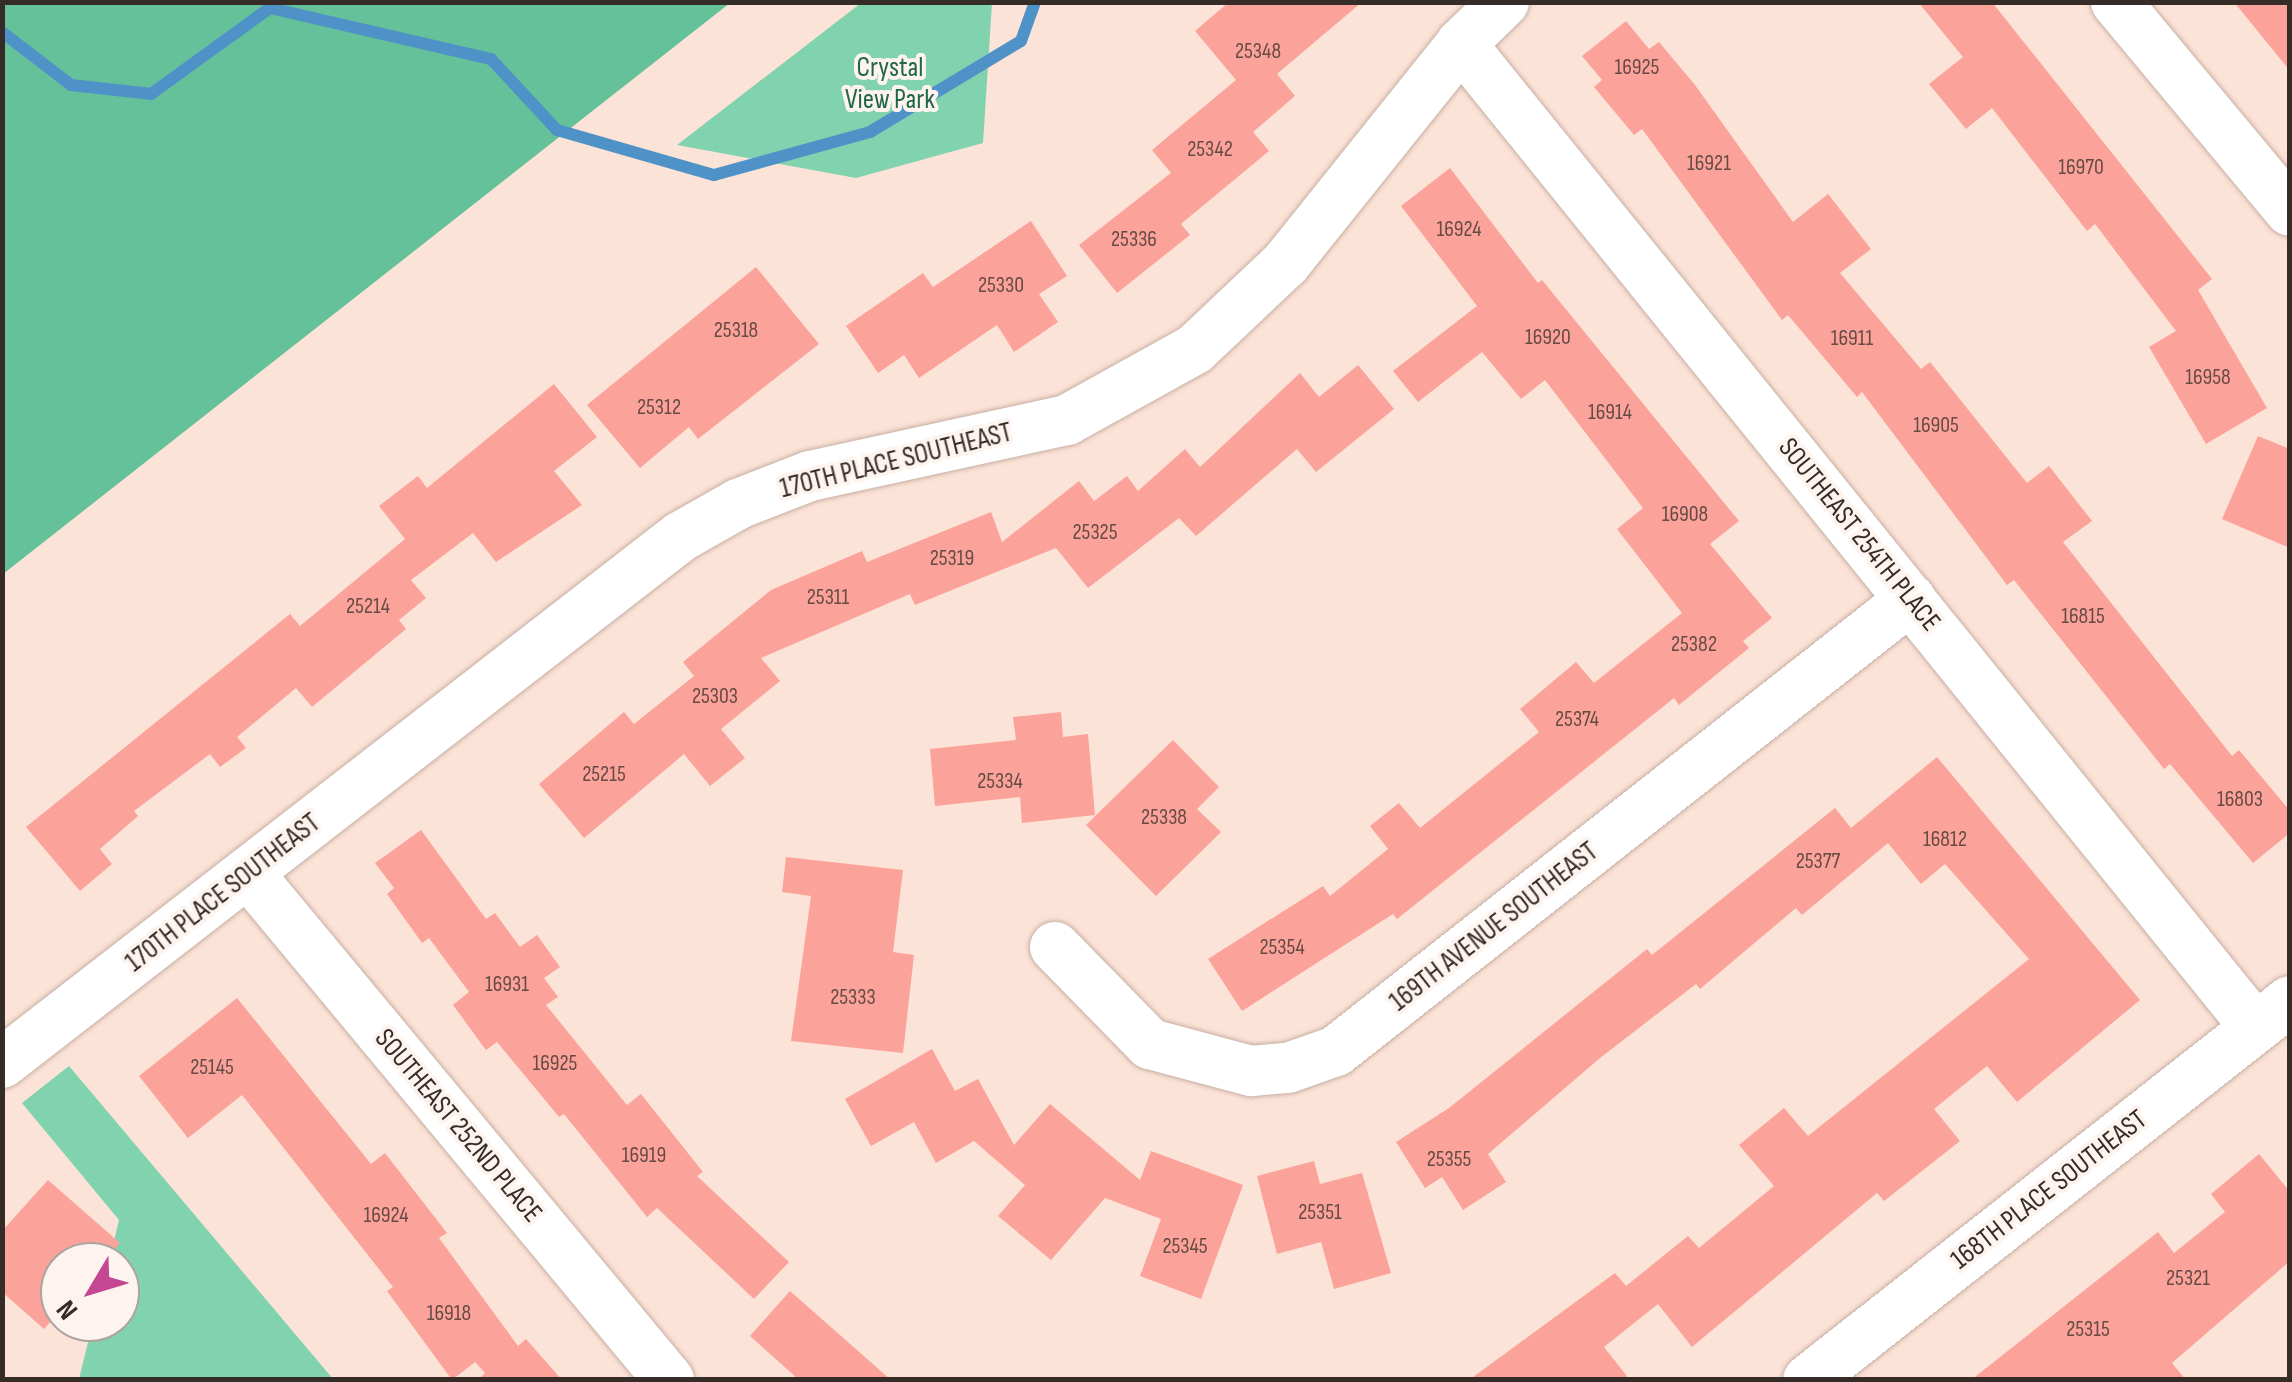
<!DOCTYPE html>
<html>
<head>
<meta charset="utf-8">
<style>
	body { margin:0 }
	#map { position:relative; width:2292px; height:1382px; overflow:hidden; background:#fce3d7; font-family:"Sofia Sans Condensed",sans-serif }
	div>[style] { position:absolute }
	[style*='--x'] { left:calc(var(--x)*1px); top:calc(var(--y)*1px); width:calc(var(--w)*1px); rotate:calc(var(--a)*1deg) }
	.green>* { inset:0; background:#81d2ae }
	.forest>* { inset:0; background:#65c19a }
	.stream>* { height:12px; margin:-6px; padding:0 6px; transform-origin:6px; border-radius:6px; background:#4f92c7 }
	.building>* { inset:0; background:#fba39a }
	.roads { filter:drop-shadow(0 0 2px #c7afa4) drop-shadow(0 0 2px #c7afa4) }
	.minor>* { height:50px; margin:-25px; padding:0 25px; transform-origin:25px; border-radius:25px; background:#fff }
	span { translate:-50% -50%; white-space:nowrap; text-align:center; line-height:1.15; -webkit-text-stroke:8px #fef4ef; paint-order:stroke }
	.number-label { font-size:22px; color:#664a44 }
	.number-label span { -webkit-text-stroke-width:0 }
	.park-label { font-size:28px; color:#21664c }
	.street-label { font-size:28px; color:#352c27 }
	.frame { position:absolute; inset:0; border:5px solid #352c27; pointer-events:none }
	.north { position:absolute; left:40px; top:1242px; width:100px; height:100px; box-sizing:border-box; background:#fef4ef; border:2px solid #aea49f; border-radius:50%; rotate:232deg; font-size:28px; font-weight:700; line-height:40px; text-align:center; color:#352c27 }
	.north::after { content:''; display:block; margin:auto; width:35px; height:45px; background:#c54693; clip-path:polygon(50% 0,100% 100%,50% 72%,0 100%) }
</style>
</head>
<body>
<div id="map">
	<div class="green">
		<i style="clip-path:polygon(861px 3px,992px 3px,983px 143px,856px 178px,677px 145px)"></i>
		<i style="clip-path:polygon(69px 1066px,333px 1379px,79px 1379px,93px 1322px,120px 1322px,120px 1262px,109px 1262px,119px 1220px,22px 1103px)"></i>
	</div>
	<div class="forest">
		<i style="clip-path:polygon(3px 2px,730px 2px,730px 3px,3px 574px)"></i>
	</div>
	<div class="stream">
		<i style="--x:2;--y:32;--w:87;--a:37.5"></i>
		<i style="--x:71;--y:85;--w:81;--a:6.4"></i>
		<i style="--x:151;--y:94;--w:147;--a:-35.9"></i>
		<i style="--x:270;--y:8;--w:227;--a:13"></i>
		<i style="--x:491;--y:59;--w:97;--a:47.1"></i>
		<i style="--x:557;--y:130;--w:163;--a:16"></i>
		<i style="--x:714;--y:175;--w:162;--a:-15.4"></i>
		<i style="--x:870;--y:132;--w:176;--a:-31.1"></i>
		<i style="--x:1021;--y:41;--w:41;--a:-70.3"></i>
	</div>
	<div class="building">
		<i style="clip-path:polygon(1229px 2px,1362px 2px,1277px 74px,1295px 96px,1253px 132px,1269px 151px,1181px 224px,1190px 235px,1117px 293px,1079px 245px,1171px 173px,1152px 150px,1236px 80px,1195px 31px)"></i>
		<i style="clip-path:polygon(1918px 2px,1992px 2px,2212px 279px,2198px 290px,2267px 408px,2206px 444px,2149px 347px,2176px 331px,2095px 224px,2087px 231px,1992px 108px,1966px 129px,1929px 84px,1963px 57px)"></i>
		<i style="clip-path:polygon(2234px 2px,2290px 2px,2290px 71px)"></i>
		<i style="clip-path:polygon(1626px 21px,1649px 49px,1659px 42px,1695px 85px,1793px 222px,1828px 194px,1871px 249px,1840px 273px,1921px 369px,1930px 362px,2027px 483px,2049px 466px,2092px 521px,2063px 542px,2232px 756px,2239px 750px,2290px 811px,2290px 833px,2253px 863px,2170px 764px,2164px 769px,2014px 580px,2007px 585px,1862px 392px,1857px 397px,1788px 315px,1782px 320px,1642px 129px,1634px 135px,1594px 87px,1602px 80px,1582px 56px)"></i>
		<i style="clip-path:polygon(1450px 168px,1538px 283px,1542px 280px,1739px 521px,1710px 544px,1772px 618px,1743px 641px,1749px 648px,1679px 705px,1674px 698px,1397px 919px,1393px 914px,1242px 1011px,1208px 959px,1323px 886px,1330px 896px,1388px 849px,1370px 826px,1399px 803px,1420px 828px,1539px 732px,1520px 709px,1576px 662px,1594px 683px,1682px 613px,1617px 529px,1643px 508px,1545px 380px,1521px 399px,1482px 352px,1418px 402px,1393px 371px,1477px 306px,1401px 206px)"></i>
		<i style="clip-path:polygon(1031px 221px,1067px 276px,1039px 294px,1058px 322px,1014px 352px,997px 325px,919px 378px,904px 355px,878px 373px,846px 326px,923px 273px,933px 287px)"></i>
		<i style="clip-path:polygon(756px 267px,819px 344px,698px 439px,689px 427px,640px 468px,587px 405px)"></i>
		<i style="clip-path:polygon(1358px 365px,1394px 409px,1316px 472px,1297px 449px,1196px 536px,1179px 518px,1088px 588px,1056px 548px,915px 605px,910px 594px,761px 658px,780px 681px,721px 729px,745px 758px,710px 786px,684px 754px,584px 838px,539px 784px,624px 712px,634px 724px,694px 676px,683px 662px,771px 590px,862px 551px,867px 562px,991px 512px,1002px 542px,1079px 481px,1094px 501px,1127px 476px,1138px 491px,1185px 449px,1200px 467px,1300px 373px,1319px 397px)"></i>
		<i style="clip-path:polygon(554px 384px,597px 437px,554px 471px,582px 505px,496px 562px,473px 533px,411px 580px,426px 598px,399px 620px,406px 629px,312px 707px,296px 688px,237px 737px,246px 748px,220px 767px,210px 754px,134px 811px,138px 816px,100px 849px,112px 864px,80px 891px,26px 827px,290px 614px,300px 626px,405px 539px,379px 506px,418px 476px,427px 488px)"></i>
		<i style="clip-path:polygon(2258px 436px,2290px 449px,2290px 548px,2222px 519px)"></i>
		<i style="clip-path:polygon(1061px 712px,1063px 737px,1088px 734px,1095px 815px,1022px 823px,1020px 797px,935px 806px,930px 749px,1016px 740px,1013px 717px)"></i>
		<i style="clip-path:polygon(1173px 740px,1219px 787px,1197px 809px,1221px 832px,1156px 896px,1086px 825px)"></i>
		<i style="clip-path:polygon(1937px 757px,2140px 1000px,2017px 1102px,1987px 1066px,1934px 1109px,1960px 1141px,1884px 1201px,1877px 1193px,1692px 1347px,1658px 1304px,1604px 1347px,1630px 1380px,1469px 1380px,1615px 1273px,1626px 1286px,1688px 1236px,1699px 1248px,1774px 1186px,1739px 1145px,1784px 1108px,1808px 1136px,2029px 959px,1945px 864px,1921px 884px,1888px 843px,1802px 915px,1796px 908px,1700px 989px,1696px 984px,1600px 1058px,1488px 1154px,1506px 1182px,1463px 1210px,1442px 1177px,1425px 1188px,1396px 1142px,1449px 1108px,1647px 949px,1652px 955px,1835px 808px,1851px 828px)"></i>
		<i style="clip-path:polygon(421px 830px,486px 919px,495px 913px,520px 947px,537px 935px,560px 967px,544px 978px,558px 997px,546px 1005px,627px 1105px,641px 1094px,703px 1172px,697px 1176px,789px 1262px,754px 1299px,657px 1208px,647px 1217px,564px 1114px,559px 1117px,497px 1042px,486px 1050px,453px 1005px,469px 992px,429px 938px,422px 943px,387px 894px,394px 888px,375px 863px)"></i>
		<i style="clip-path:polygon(786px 857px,903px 870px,893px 952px,914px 955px,903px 1053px,791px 1041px,811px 896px,782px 892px)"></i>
		<i style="clip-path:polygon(237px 998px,371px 1164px,385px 1153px,447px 1233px,439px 1238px,518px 1346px,526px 1339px,562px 1380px,478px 1380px,485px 1373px,475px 1362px,452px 1380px,387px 1291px,393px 1287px,242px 1095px,188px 1138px,139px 1076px)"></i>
		<i style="clip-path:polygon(932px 1049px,955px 1091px,978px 1079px,1014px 1145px,1050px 1104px,1140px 1180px,1151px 1151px,1243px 1185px,1201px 1299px,1140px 1276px,1161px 1219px,1105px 1198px,1051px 1260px,998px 1216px,1025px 1185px,974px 1141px,936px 1163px,914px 1122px,871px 1146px,845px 1099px)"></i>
		<i style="clip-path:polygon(2259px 1154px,2290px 1192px,2290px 1261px,2172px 1363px,2186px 1380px,1971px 1380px,2158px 1232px,2174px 1253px,2225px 1212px,2211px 1194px)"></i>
		<i style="clip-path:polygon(1314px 1161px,1320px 1184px,1362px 1173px,1391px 1273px,1334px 1289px,1321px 1242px,1277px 1254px,1257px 1176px)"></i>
		<i style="clip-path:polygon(48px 1180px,120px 1243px,104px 1262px,60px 1262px,60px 1311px,44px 1329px,2px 1292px,2px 1231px)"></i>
		<i style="clip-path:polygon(790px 1291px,891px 1380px,799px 1380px,750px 1336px)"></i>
	</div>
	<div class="roads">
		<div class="minor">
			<i style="--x:2116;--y:2;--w:272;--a:50.2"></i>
			<i style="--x:1461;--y:44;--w:1264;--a:51.07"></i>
			<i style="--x:248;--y:873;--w:659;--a:50.29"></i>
			<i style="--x:1055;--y:947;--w:136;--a:45.6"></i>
			<i style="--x:1150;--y:1044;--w:105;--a:15"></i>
			<i style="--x:1251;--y:1071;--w:37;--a:-5"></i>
			<i style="--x:1288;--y:1068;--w:51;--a:-19.5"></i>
			<i style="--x:1336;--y:1051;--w:731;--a:-38.17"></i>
			<i style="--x:2;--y:1063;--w:858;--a:-37.8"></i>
			<i style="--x:680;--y:537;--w:67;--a:-29.6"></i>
			<i style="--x:738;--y:504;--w:77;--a:-21.3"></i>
			<i style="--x:810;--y:476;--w:263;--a:-12.3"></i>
			<i style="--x:1067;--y:420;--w:146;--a:-29"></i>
			<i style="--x:1195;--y:349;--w:124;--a:-43.4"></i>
			<i style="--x:1285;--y:264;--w:282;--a:-51.3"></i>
			<i style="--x:1461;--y:44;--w:60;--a:-44.3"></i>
			<i style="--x:1808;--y:1380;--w:613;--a:-38.18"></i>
		</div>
	</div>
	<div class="number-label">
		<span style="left:1258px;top:52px">25348</span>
		<span style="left:1637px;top:68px">16925</span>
		<span style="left:1210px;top:150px">25342</span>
		<span style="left:1709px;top:164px">16921</span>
		<span style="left:2081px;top:168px">16970</span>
		<span style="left:1459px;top:230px">16924</span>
		<span style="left:1134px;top:240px">25336</span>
		<span style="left:1001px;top:286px">25330</span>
		<span style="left:736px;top:331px">25318</span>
		<span style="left:1548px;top:338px">16920</span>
		<span style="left:1852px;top:339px">16911</span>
		<span style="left:2208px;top:378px">16958</span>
		<span style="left:659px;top:408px">25312</span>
		<span style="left:1610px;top:413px">16914</span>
		<span style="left:1936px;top:426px">16905</span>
		<span style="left:1685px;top:515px">16908</span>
		<span style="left:1095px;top:533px">25325</span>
		<span style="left:952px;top:559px">25319</span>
		<span style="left:828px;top:598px">25311</span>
		<span style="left:368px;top:607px">25214</span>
		<span style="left:2083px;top:617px">16815</span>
		<span style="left:1694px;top:645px">25382</span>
		<span style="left:715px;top:697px">25303</span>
		<span style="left:1577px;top:720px">25374</span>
		<span style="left:604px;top:775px">25215</span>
		<span style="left:1000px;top:782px">25334</span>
		<span style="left:2240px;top:800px">16803</span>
		<span style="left:1164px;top:818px">25338</span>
		<span style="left:1945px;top:840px">16812</span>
		<span style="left:1818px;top:862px">25377</span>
		<span style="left:1282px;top:948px">25354</span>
		<span style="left:507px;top:985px">16931</span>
		<span style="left:853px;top:998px">25333</span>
		<span style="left:555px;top:1064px">16925</span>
		<span style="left:212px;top:1068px">25145</span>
		<span style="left:644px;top:1156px">16919</span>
		<span style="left:1449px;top:1160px">25355</span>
		<span style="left:1320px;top:1213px">25351</span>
		<span style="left:386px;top:1216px">16924</span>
		<span style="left:1185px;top:1247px">25345</span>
		<span style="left:2188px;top:1279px">25321</span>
		<span style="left:449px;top:1314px">16918</span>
		<span style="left:2088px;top:1330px">25315</span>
	</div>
	<div class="park-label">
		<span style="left:890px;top:84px">Crystal<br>View Park</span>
	</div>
	<div class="street-label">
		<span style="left:896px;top:461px;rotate:-14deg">170TH PLACE SOUTHEAST</span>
		<span style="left:1859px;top:535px;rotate:51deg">SOUTHEAST 254TH PLACE</span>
		<span style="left:223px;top:893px;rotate:-38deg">170TH PLACE SOUTHEAST</span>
		<span style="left:1494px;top:927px;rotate:-38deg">169TH AVENUE SOUTHEAST</span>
		<span style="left:458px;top:1126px;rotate:50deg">SOUTHEAST 252ND PLACE</span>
		<span style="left:2049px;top:1190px;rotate:-38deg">168TH PLACE SOUTHEAST</span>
	</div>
	<div class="frame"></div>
	<div class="north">N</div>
</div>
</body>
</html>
